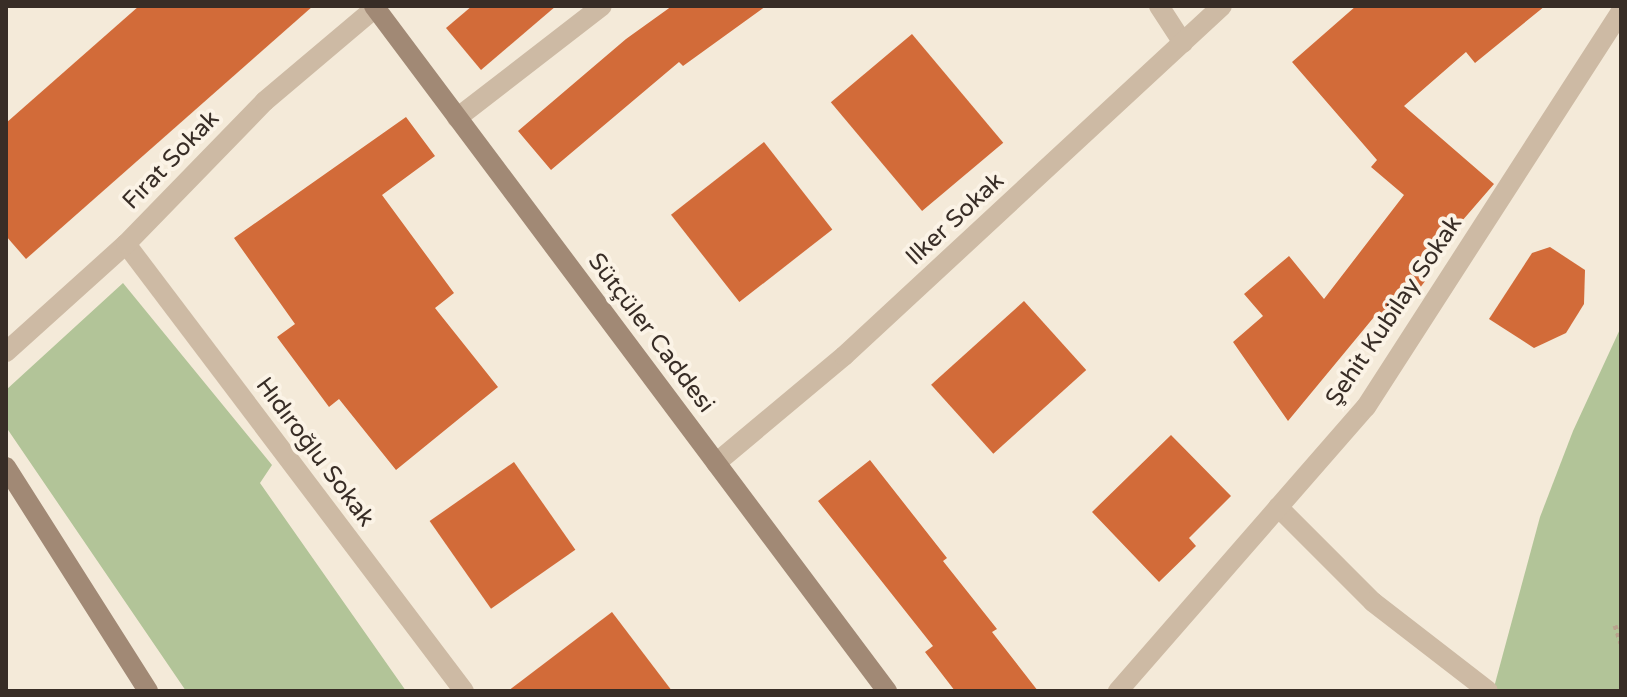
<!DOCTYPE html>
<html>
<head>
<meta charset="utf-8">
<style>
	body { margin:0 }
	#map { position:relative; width:1627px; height:697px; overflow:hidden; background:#f4ead9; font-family:"Varela Round",sans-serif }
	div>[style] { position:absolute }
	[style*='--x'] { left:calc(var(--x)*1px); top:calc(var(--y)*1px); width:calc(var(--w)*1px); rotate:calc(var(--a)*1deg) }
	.green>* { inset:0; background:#b2c498 }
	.building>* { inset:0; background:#d26b39; transform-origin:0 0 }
	.path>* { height:5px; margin-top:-2.5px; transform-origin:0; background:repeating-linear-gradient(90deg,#b9a48e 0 4px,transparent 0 8px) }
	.street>* { height:20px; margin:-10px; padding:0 10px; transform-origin:10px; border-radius:10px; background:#cdbaa4 }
	.secondary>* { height:20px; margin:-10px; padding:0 10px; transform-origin:10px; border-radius:10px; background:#a18975 }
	span { translate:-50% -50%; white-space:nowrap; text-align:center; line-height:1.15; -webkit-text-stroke:8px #fbf3e6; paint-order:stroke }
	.street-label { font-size:24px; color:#382d26 }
	.frame { position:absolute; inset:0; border:8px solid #382d26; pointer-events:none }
</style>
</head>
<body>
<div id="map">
	<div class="green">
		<i style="clip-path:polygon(123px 283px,272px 465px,260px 483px,406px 691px,186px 691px,6px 427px,6px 390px)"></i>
		<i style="clip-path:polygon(1621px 327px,1621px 691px,1493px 691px,1540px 517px,1573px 431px)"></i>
	</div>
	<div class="building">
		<i style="clip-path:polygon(139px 6px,313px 6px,26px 259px,6px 236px,6px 123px)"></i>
		<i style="clip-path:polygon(472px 6px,556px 6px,481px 70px,446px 28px)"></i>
		<i style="clip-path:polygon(672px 6px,766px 6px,683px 66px,679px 62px,551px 170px,518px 131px,626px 39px)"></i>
		<i style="clip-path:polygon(1356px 6px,1545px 6px,1475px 63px,1466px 52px,1404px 106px,1494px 184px,1423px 266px,1432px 272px,1394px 322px,1379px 311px,1288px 421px,1233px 342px,1263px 316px,1244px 294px,1289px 256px,1324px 299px,1404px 195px,1371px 167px,1377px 160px,1292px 62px)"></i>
		<i style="left:912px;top:34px;width:142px;height:106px;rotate:50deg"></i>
		<i style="clip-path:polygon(406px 117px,435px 156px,382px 195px,454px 293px,435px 308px,498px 387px,396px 470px,339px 399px,329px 407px,277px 337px,295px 324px,234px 238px)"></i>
		<i style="left:764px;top:142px;width:111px;height:118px;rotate:52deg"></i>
		<i style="clip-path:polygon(1550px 247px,1585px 270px,1584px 304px,1566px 333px,1534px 348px,1489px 319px,1532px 253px)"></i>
		<i style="left:1024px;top:301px;width:93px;height:125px;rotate:48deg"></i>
		<i style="clip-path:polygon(1171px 435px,1231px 496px,1189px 538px,1196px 546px,1159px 582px,1092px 512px)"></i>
		<i style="clip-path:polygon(870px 460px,947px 558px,943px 561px,997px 629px,992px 632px,1038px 691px,955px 691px,925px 652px,933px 646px,818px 501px)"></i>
		<i style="left:514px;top:462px;width:107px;height:103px;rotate:55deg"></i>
		<i style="clip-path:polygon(612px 612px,672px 691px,508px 691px)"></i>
	</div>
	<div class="path">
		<i style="--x:1615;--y:625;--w:19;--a:72"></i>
	</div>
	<div class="street">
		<i style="--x:1159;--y:6;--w:44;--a:57"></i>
		<i style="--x:457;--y:118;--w:183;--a:-37.7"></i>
		<i style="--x:126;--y:244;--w:560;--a:52.91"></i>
		<i style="--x:6;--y:352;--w:161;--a:-42"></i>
		<i style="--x:126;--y:244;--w:199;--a:-45.8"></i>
		<i style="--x:265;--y:101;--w:144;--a:-40.2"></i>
		<i style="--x:716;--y:463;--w:167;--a:-39.9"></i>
		<i style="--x:844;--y:356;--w:515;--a:-42.8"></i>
		<i style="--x:1278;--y:507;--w:134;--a:45"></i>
		<i style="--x:1373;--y:602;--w:145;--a:37.7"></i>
		<i style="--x:1118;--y:691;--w:377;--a:-48.9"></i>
		<i style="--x:1366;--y:407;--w:471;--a:-57.2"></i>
	</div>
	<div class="secondary">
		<i style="--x:374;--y:6;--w:856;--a:53.17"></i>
		<i style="--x:6;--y:467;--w:265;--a:57.6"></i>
	</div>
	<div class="street-label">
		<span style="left:171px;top:160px;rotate:-46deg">Fırat Sokak</span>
		<span style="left:955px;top:219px;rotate:-43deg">Ilker Sokak</span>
		<span style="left:1394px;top:311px;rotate:-56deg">Şehit Kubilay Sokak</span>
		<span style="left:651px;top:333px;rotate:53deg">Sütçüler Caddesi</span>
		<span style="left:315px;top:452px;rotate:53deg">Hıdıroğlu Sokak</span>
	</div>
	<div class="frame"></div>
</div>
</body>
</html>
